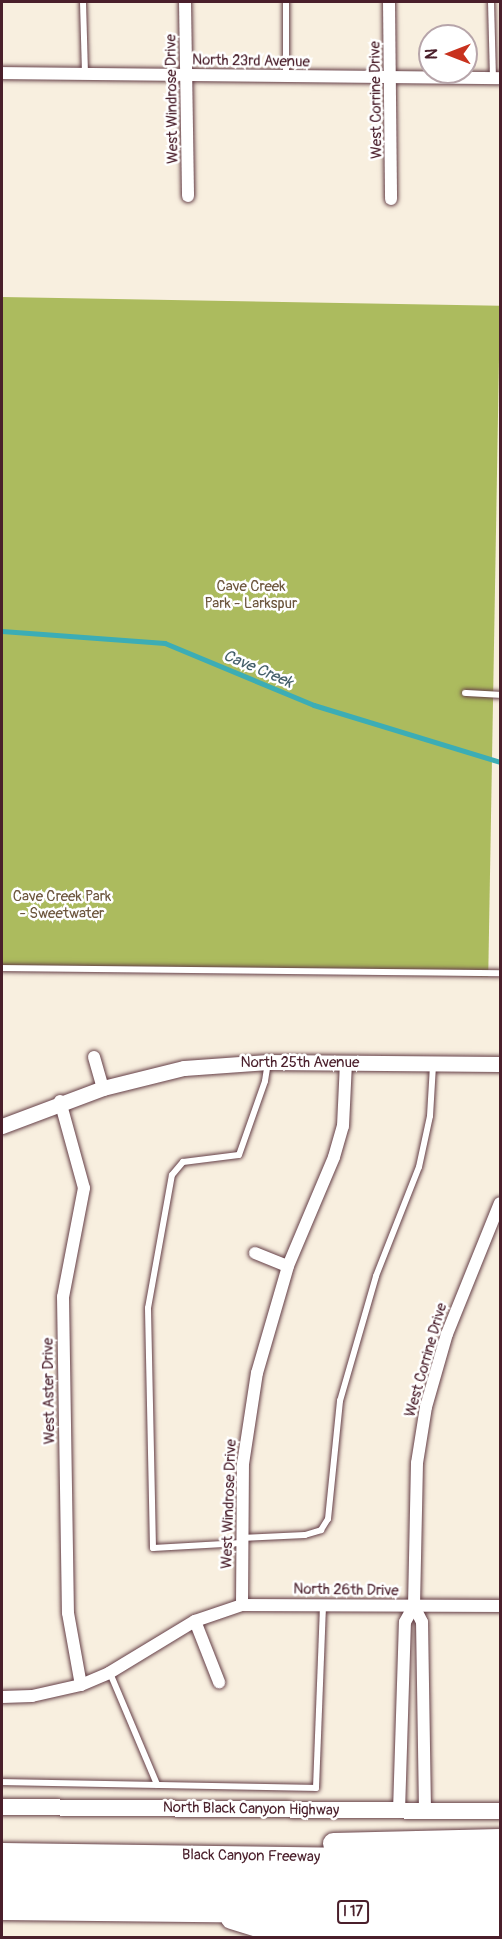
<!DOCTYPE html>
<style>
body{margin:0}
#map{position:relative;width:502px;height:1939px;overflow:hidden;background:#f8efdf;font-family:Pangolin,sans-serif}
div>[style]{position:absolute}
.green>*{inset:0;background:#acbb5e;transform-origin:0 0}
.stream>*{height:4.5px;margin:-2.25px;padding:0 2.25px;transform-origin:2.25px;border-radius:2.25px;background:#3cadb5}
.roads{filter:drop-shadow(0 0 2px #643e46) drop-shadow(0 0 2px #643e46)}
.service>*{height:6px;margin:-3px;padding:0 3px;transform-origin:3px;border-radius:3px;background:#fff}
.minor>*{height:12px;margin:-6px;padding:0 6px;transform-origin:6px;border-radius:6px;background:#fff}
.tertiary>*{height:15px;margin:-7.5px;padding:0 7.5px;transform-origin:7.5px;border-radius:7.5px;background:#fff}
.secondary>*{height:16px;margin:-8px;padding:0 8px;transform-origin:8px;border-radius:8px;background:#fff}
.motorway>*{height:21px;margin:-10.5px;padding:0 10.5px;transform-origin:10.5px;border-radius:10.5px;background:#fff}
span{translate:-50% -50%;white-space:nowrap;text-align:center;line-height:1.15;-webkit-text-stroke:5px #fff;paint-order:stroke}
.shield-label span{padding:2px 4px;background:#fff;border:2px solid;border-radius:4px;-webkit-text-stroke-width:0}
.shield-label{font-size:14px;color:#4a1f2b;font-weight:700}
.street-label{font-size:15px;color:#4a1f2b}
.park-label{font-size:15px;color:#6c563d}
.water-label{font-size:16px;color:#445f69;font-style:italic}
.frame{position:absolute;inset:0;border:3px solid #4a1f2b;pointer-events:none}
.north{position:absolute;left:418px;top:24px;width:60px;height:60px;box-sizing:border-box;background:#fff;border:2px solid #b7a5aa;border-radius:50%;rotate:270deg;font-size:16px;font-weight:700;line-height:24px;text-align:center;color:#4a1f2b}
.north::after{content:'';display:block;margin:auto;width:21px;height:27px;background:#c8321e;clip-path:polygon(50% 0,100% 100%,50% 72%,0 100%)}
</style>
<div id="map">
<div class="green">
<div style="left:2px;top:297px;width:498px;height:671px;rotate:1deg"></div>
</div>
<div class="stream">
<div style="left:2px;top:631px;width:163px;rotate:4.2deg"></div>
<div style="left:165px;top:643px;width:161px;rotate:22.6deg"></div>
<div style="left:314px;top:705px;width:195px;rotate:17deg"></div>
</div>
<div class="roads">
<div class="service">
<div style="left:83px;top:2px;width:72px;rotate:88.4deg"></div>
<div style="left:491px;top:2px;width:76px;rotate:88.5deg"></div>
<div style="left:286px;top:76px;width:74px;rotate:-90deg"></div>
<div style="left:465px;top:693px;width:35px;rotate:3deg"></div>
<div style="left:2px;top:968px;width:498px;rotate:0.6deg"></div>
<div style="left:241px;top:1538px;width:64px;rotate:-2.7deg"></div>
<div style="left:305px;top:1535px;width:17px;rotate:-17deg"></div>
<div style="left:321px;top:1530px;width:13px;rotate:-58deg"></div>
<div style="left:328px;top:1519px;width:119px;rotate:-84.2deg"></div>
<div style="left:340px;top:1401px;width:130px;rotate:-73.9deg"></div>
<div style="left:376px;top:1276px;width:117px;rotate:-68.5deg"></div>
<div style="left:419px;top:1167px;width:52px;rotate:-77.8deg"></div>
<div style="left:430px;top:1116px;width:51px;rotate:-86.6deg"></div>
<div style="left:241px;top:1543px;width:88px;rotate:176.7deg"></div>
<div style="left:153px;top:1548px;width:240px;rotate:-91.2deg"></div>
<div style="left:148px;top:1308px;width:135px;rotate:-79.8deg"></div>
<div style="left:172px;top:1175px;width:17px;rotate:-50deg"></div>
<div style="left:183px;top:1162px;width:56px;rotate:-7.1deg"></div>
<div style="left:239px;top:1155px;width:78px;rotate:-70.6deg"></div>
<div style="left:265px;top:1081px;width:19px;rotate:-81deg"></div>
<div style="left:110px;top:1673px;width:121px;rotate:67.1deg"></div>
<div style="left:2px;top:1782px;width:314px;rotate:1.1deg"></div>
<div style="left:316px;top:1788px;width:183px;rotate:-87.8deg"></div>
</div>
<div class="minor">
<div style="left:185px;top:2px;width:194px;rotate:89.1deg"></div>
<div style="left:389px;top:2px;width:197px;rotate:89.4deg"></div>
<div style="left:2px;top:73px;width:498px;rotate:0.6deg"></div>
<div style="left:94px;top:1057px;width:32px;rotate:74deg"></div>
<div style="left:60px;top:1101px;width:90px;rotate:74.6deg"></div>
<div style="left:84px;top:1188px;width:111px;rotate:100.9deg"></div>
<div style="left:63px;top:1297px;width:316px;rotate:89.1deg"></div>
<div style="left:68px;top:1613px;width:73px;rotate:79.8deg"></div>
<div style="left:255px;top:1253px;width:35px;rotate:22deg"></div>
<div style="left:242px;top:1605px;width:141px;rotate:-89.6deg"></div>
<div style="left:243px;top:1464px;width:92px;rotate:-81.3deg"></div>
<div style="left:257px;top:1373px;width:111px;rotate:-73.8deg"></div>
<div style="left:288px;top:1266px;width:118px;rotate:-67.1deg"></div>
<div style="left:334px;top:1157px;width:32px;rotate:-74deg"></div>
<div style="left:343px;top:1126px;width:63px;rotate:-87.3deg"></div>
<div style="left:195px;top:1621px;width:66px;rotate:68.5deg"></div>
<div style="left:2px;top:1697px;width:30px;rotate:-2deg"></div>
<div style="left:32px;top:1696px;width:50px;rotate:-12.7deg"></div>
<div style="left:81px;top:1685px;width:30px;rotate:-23deg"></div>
<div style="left:109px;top:1673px;width:100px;rotate:-31.2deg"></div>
<div style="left:195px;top:1621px;width:50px;rotate:-18.8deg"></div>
<div style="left:242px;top:1605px;width:258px;rotate:0.2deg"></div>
<div style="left:399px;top:1811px;width:189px;rotate:-88.2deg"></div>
<div style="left:405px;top:1622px;width:18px;rotate:-61deg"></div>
<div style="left:425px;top:1811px;width:189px;rotate:-90.9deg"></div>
<div style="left:422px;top:1622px;width:18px;rotate:-117deg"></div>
<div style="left:414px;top:1606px;width:143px;rotate:-88.8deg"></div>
<div style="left:417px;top:1463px;width:57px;rotate:-80.9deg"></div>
<div style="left:426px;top:1407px;width:76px;rotate:-74deg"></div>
<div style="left:447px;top:1334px;width:141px;rotate:-68deg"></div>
</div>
<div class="tertiary">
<div style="left:2px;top:1126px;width:108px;rotate:-20.6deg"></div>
<div style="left:103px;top:1088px;width:83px;rotate:-13.9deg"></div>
<div style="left:184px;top:1068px;width:84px;rotate:-4.1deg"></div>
<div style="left:268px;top:1062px;width:232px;rotate:0.5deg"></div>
</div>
<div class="secondary">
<div style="left:2px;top:1807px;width:498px;rotate:0.5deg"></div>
</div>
<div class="motorway">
<div style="left:333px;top:1843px;width:167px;rotate:-1.4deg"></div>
<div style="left:2px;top:1853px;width:498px;rotate:0.8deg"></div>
<div style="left:2px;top:1872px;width:498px;rotate:0.7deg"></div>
<div style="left:2px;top:1892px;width:498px;rotate:0.5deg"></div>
<div style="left:2px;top:1909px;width:498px;rotate:0.6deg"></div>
<div style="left:231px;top:1918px;width:39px;rotate:17deg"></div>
<div style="left:268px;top:1929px;width:232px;rotate:1deg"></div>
</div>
</div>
<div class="shield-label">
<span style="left:353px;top:1912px">I 17</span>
</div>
<div class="street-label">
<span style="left:251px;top:61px;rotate:1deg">North 23rd Avenue</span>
<span style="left:172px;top:99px;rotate:-91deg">West Windrose Drive</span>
<span style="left:376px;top:100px;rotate:-91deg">West Corrine Drive</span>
<span style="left:300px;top:1063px">North 25th Avenue</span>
<span style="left:426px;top:1360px;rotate:-74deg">West Corrine Drive</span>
<span style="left:49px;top:1391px;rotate:-91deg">West Aster Drive</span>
<span style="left:229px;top:1504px;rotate:-88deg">West Windrose Drive</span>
<span style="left:346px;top:1590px;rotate:1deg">North 26th Drive</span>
<span style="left:251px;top:1809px;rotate:1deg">North Black Canyon Highway</span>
<span style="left:251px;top:1856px;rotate:1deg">Black Canyon Freeway</span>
</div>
<div class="park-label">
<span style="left:251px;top:595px">Cave Creek<br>Park - Larkspur</span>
<span style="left:62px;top:905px">Cave Creek Park<br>- Sweetwater</span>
</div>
<div class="water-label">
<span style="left:258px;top:669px;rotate:23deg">Cave Creek</span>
</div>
<div class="frame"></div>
<div class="north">N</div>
</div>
